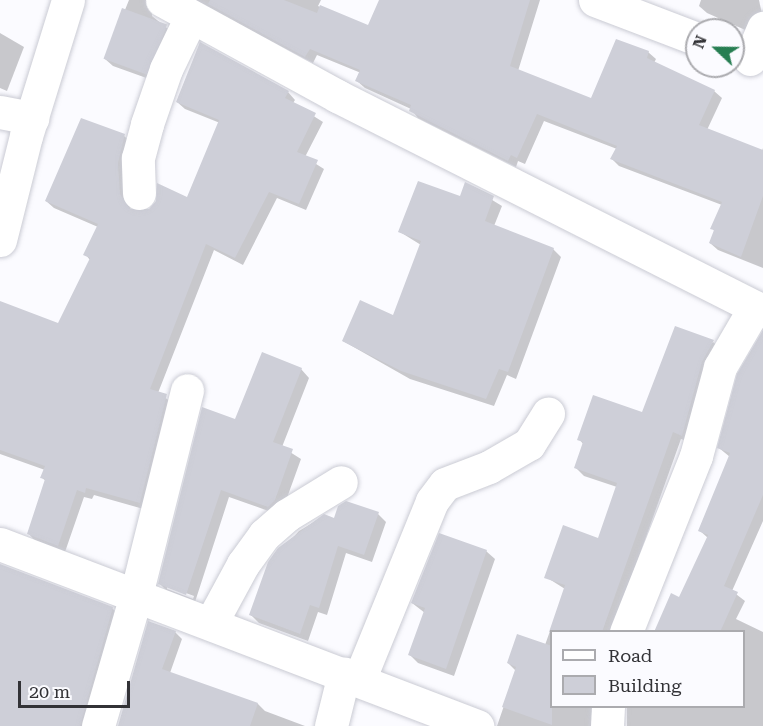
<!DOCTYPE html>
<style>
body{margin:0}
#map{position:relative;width:763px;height:726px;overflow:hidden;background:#fbfbff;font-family:"Roboto Serif",serif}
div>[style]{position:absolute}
.shadow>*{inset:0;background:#0003}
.building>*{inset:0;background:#cecfd8;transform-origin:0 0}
.roads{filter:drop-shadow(0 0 2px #cacbd4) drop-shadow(0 0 2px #cacbd4)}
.minor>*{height:33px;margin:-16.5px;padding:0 16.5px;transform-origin:16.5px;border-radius:16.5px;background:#fff}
span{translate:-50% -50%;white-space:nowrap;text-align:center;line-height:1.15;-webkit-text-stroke:4.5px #fbfbff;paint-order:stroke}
.legend{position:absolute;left:550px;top:630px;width:195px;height:78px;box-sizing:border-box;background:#fbfbff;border:2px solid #ababaf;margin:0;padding:8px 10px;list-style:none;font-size:18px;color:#323236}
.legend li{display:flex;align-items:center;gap:12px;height:30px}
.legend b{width:30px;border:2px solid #ababaf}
.north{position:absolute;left:685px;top:18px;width:60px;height:60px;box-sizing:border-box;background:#fbfbff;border:2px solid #ababaf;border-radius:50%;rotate:292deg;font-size:16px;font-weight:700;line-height:24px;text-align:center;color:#323236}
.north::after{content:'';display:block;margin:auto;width:21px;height:27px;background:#277e52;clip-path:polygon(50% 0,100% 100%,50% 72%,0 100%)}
.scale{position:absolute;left:18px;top:681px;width:112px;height:27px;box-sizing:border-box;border:3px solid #323236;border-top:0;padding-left:8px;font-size:18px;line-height:21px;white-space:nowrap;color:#323236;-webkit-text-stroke:4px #fbfbff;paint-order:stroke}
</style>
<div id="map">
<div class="shadow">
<div style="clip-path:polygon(129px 0,152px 0,152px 16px,173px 33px,152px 80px,113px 66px,105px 59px)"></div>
<div style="clip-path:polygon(192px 0,321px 0,318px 6px,369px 27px,381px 0,540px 0,518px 71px,592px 100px,648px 52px,656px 59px,654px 63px,714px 91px,722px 98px,707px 130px,762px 151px,763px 148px,763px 268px,718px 250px,710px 243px,715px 232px,712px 228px,722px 205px,619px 166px,612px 159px,617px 149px,544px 121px,525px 164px,518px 161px,516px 167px,418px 118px,411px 109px,365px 88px,357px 81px,361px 73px,317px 55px,313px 63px)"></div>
<div style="clip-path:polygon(701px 0,759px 0,763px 19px,752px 33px,707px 13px,699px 6px)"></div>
<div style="clip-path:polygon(0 33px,24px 47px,7px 91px,0 88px)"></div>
<div style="clip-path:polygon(288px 92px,295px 100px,293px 103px,323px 122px,305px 157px,324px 169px,306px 210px,277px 198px,243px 265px,214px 250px,158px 393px,173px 403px,147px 510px,94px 495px,92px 499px,84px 497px,65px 552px,36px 542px,29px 534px,46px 481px,42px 478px,45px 470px,0 454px,0 339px,59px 325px,90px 260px,85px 254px,98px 227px,54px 208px,46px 201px,124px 136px,132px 143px,127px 203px,132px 211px,150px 210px,187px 199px,220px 123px,185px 109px,177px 102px)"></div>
<div style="clip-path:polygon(466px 184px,502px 206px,494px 226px,553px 249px,561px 257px,516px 379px,507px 375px,494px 406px,410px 379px,343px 341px,394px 317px,421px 245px,400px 232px,461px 198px)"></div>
<div style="clip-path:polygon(763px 333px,763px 521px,732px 591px,745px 601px,736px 619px,763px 632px,763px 726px,627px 726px,627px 706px,744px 706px,744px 632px,655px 632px,680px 599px,708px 538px,699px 530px,730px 457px,719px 448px)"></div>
<div style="clip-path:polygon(713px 342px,721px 349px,690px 442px,681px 439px,612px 632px,552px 632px,552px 706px,597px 706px,598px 726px,497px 726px,516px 671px,508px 663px,545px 645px,565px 589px,546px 577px,599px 540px,617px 487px,584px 476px,576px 468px,584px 445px,579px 439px,643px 414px)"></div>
<div style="clip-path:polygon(evenodd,301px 369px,309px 378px,282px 447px,301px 459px,283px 509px,277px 514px,229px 497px,195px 602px,168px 592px,160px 584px,236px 421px,301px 369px,167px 586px,194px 596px,193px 599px,167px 589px,167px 586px)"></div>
<div style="clip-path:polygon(378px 514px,386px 522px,372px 562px,346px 553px,327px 615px,318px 612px,308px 641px,259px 623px,251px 615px,269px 563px,299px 531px,324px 516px,335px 520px)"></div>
<div style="clip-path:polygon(486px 551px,495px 559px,454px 676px,418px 663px,410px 655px,425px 613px,412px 603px)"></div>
<div style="clip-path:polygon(0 566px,112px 608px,119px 615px,87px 726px,0 726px)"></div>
<div style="clip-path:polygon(175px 632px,182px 639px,170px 673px,258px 704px,265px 711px,305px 726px,119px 726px)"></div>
</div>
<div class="building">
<div style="clip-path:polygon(210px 0,284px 0,317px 13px,320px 5px,368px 25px,379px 0,530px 0,510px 66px,591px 98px,616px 39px,649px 51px,647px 58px,715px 90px,699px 125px,763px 150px,763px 196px,741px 257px,709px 243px,714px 230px,710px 229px,722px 202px,610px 159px,617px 146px,537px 114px,517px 158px,511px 155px,508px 161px,409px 111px,411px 105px,355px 81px,360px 70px,310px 49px,305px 57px,208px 4px)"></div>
<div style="left:122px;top:8px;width:48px;height:54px;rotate:20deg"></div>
<div style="clip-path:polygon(200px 42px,289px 91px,285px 98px,316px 113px,297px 152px,318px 160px,299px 204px,269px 192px,235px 258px,206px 244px,150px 389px,167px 394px,140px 503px,86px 488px,85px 493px,77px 490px,58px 546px,27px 534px,45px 479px,40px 478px,45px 466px,0 450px,0 301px,58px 323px,90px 258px,83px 255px,98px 224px,45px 201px,81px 118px,125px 134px,118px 163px,120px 194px,130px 209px,149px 209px,156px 201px,157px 183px,187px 197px,219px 120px,176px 102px)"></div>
<div style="clip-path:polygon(418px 181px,460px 196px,465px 182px,494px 196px,485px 221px,554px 248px,508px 372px,499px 369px,486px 399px,401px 371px,342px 341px,360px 300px,393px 315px,421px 241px,398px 232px)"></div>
<div style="clip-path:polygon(675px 326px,714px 340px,702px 362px,682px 436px,673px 432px,602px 632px,549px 632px,565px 585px,544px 578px,563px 525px,598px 538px,617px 483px,574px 468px,583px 442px,577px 440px,593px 395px,642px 412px)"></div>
<div style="clip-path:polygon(763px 330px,763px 495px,724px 586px,738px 592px,720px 632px,654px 632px,671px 593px,679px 597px,708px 535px,698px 531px,730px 453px,717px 448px,737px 374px)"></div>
<div style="clip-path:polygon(262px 352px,302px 368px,273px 442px,293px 449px,275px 500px,268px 507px,221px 490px,186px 595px,158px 584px,202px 407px,235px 419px)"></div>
<div style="clip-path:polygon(346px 501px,379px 512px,364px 555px,338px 546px,319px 608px,310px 605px,300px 634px,249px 615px,268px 562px,278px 548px,324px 514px,334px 518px,338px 506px)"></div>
<div style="clip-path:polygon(439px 533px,487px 550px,446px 669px,408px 655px,425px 608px,411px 603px)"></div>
<div style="clip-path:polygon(0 564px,113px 607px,80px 726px,0 726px)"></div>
<div style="clip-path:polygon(148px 621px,176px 631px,162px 669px,258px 703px,250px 726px,118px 726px)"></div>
<div style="clip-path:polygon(517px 634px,552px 646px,552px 725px,502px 707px,516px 667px,507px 663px)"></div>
</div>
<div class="roads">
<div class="minor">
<div style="left:162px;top:0;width:200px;rotate:28.7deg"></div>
<div style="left:337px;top:96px;width:477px;rotate:26.8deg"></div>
<div style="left:595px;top:0;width:109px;rotate:20.9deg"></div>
<div style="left:750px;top:59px;width:34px;rotate:-67deg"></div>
<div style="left:0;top:112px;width:33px;rotate:11deg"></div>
<div style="left:139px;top:193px;width:35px;rotate:-92deg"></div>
<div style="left:138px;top:158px;width:35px;rotate:-75deg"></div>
<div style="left:147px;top:124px;width:58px;rotate:-70.9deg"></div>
<div style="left:166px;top:69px;width:58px;rotate:-64.3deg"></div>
<div style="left:0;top:240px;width:107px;rotate:-76deg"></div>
<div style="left:26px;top:136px;width:142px;rotate:-72.8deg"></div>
<div style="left:0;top:544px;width:511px;rotate:20.88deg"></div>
<div style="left:211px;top:623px;width:67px;rotate:-61.5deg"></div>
<div style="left:243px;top:564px;width:36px;rotate:-54deg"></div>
<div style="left:264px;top:535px;width:30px;rotate:-41deg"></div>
<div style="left:287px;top:515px;width:63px;rotate:-31.4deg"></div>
<div style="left:626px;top:632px;width:189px;rotate:-68.3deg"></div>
<div style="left:696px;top:456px;width:92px;rotate:-74.9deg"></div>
<div style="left:720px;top:367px;width:69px;rotate:-59.7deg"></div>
<div style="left:359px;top:680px;width:193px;rotate:-67.8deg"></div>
<div style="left:432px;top:501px;width:21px;rotate:-53deg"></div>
<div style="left:445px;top:484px;width:47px;rotate:-21.1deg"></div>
<div style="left:489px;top:467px;width:46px;rotate:-29.9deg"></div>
<div style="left:529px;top:444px;width:36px;rotate:-58deg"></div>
<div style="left:98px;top:726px;width:136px;rotate:-73.8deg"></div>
<div style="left:136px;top:595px;width:211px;rotate:-76deg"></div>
<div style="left:331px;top:726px;width:54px;rotate:-76deg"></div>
<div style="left:607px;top:726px;width:20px;rotate:-87deg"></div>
</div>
</div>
<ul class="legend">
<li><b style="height:8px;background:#fff"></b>Road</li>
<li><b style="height:16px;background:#cecfd8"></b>Building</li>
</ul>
<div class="north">N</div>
<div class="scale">20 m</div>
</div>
